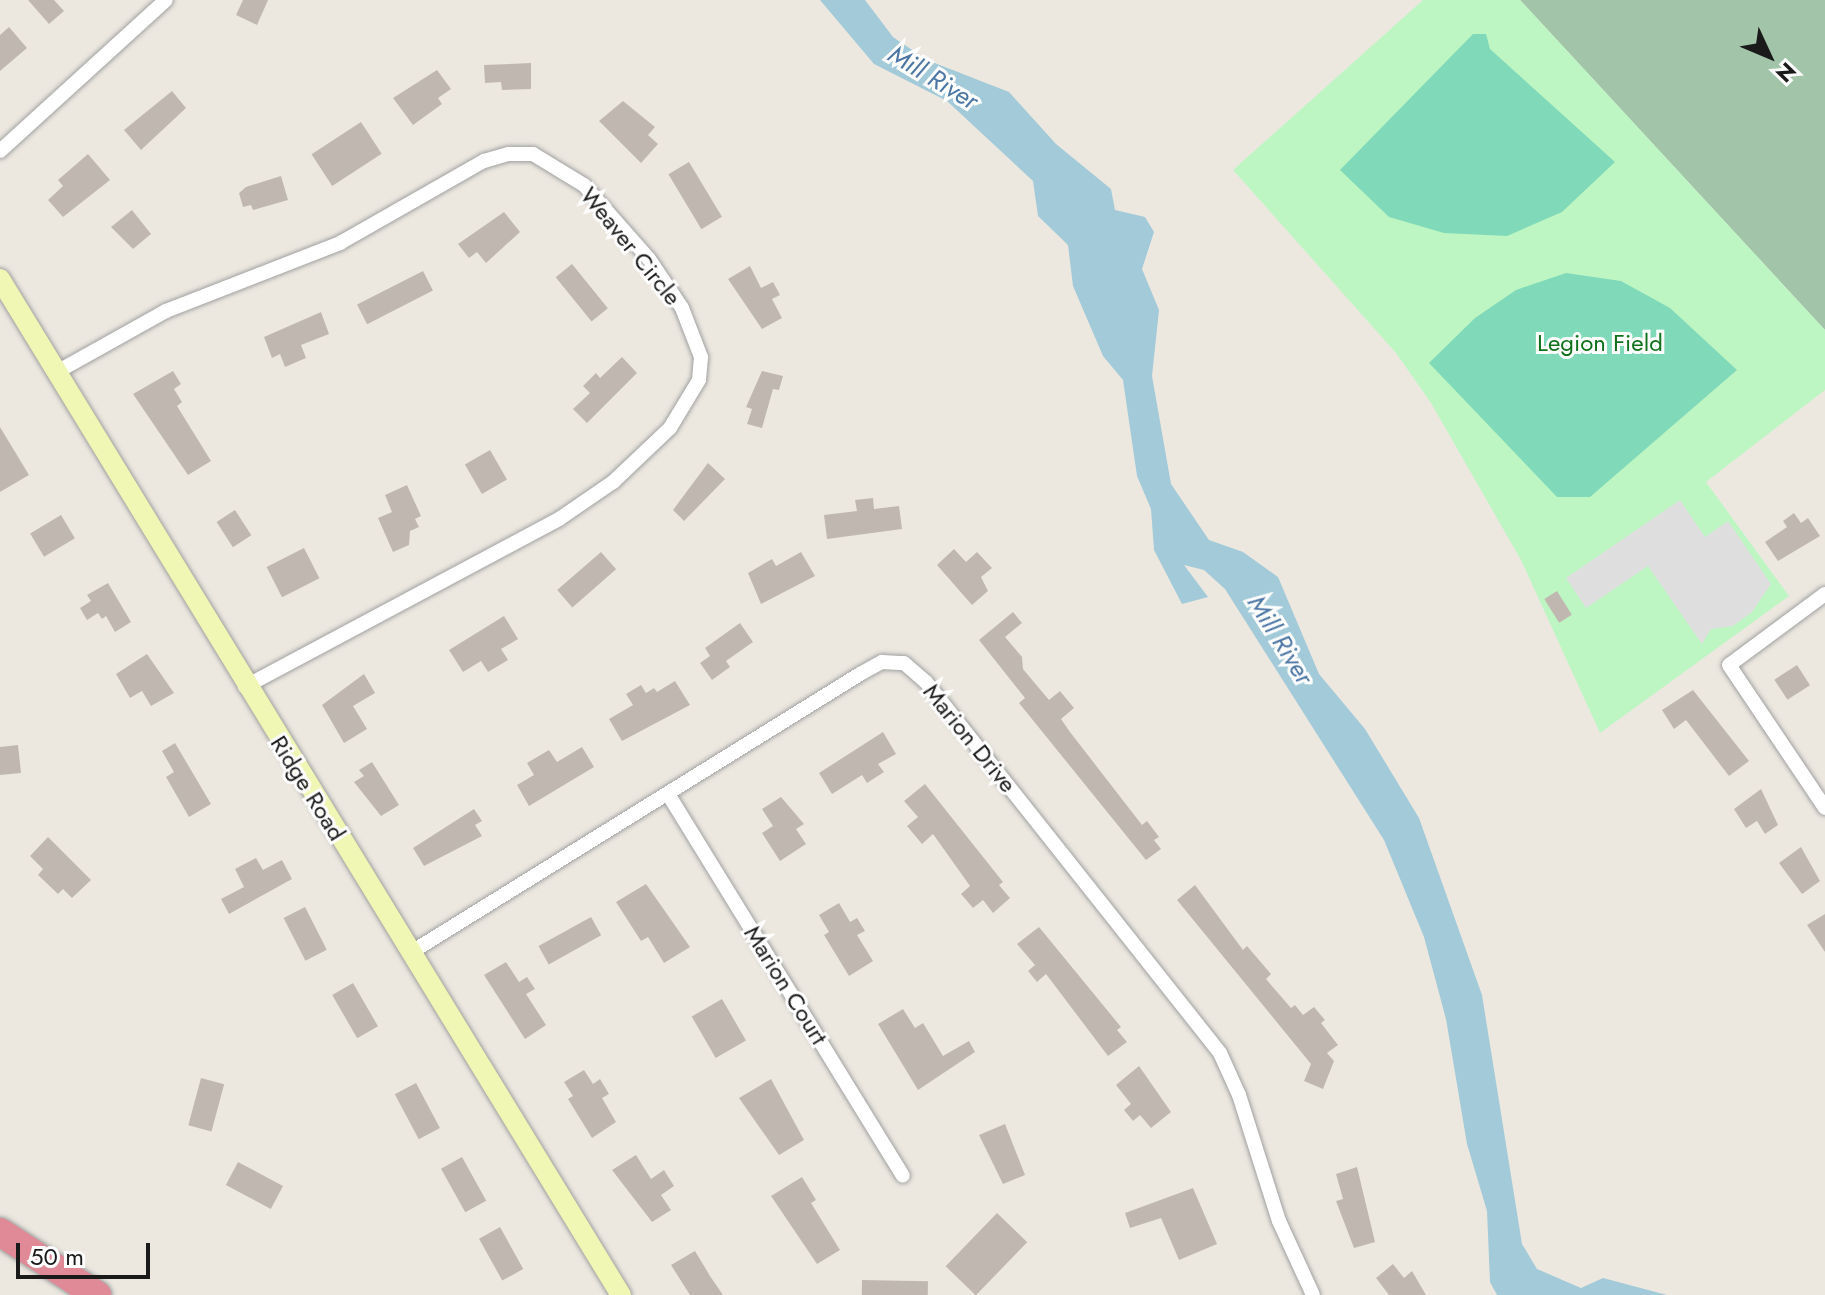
<!DOCTYPE html>
<style>
body{margin:0}
#map{position:relative;width:1825px;height:1295px;overflow:hidden;background:#ece8e0;font-family:Jost,sans-serif}
div>[style]{position:absolute}
.cemetery>*{inset:0;background:#a2c4a8}
.park>*{inset:0;background:#bdf6c3}
.pitch>*{inset:0;background:#80d9b9}
.parking>*{inset:0;background:#dedede}
.water>*{inset:0;background:#a2cad8}
.building>*{inset:0;background:#c0b8b0;transform-origin:0 0}
.roads{filter:drop-shadow(0 0 2px #a1a1a1) drop-shadow(0 0 2px #a1a1a1)}
.minor>*{height:14px;margin:-7px;padding:0 7px;transform-origin:7px;border-radius:7px;background:#fff}
.secondary>*{height:20px;margin:-10px;padding:0 10px;transform-origin:10px;border-radius:10px;background:#f0f6b4}
.motorway>*{height:28px;margin:-14px;padding:0 14px;transform-origin:14px;border-radius:14px;background:#e18a97}
span{translate:-50% -50%;white-space:nowrap;text-align:center;line-height:1.15;-webkit-text-stroke:6px #fff;paint-order:stroke}
.street-label{font-size:24px;color:#1a1a1a}
.park-label{font-size:24px;color:#0f711b}
.water-label{font-size:26px;color:#4c76a4;font-style:italic}
.north{position:absolute;left:1729px;top:16px;width:80px;height:80px;-webkit-text-stroke:6px #fff;paint-order:stroke;rotate:134deg;font-size:22px;font-weight:700;line-height:32px;text-align:center;color:#1a1a1a}
.north::after{content:'';display:block;margin:auto;width:28px;height:36px;background:#1a1a1a;clip-path:polygon(50% 0,100% 100%,50% 72%,0 100%)}
.scale{position:absolute;left:16px;top:1243px;width:134px;height:36px;box-sizing:border-box;border:4px solid #1a1a1a;border-top:0;padding-left:10px;font-size:24px;line-height:28px;white-space:nowrap;color:#1a1a1a;-webkit-text-stroke:6px #fff;paint-order:stroke}
</style>
<div id="map">
<div class="cemetery">
<div style="clip-path:polygon(1520px 0,1825px 0,1825px 330px)"></div>
</div>
<div class="park">
<div style="clip-path:polygon(1423px 0,1520px 0,1825px 330px,1825px 390px,1706px 482px,1789px 596px,1600px 733px,1521px 560px,1431px 403px,1396px 353px,1233px 170px)"></div>
</div>
<div class="pitch">
<div style="clip-path:polygon(1473px 34px,1486px 34px,1490px 49px,1615px 162px,1562px 212px,1507px 236px,1444px 233px,1389px 217px,1340px 170px)"></div>
<div style="clip-path:polygon(1566px 273px,1621px 281px,1670px 308px,1737px 370px,1590px 497px,1557px 497px,1429px 363px,1475px 318px,1516px 290px)"></div>
</div>
<div class="parking">
<div style="clip-path:polygon(1680px 500px,1705px 537px,1728px 521px,1771px 584px,1752px 612px,1733px 626px,1711px 629px,1702px 644px,1648px 566px,1586px 608px,1566px 578px)"></div>
</div>
<div class="water">
<div style="clip-path:polygon(820px 0,865px 0,893px 37px,927px 60px,1009px 92px,1056px 144px,1111px 189px,1115px 210px,1145px 217px,1154px 232px,1142px 269px,1159px 310px,1152px 376px,1171px 484px,1209px 540px,1243px 552px,1278px 577px,1319px 674px,1365px 729px,1419px 818px,1482px 995px,1522px 1244px,1537px 1269px,1581px 1288px,1603px 1278px,1667px 1295px,1497px 1295px,1490px 1282px,1487px 1211px,1467px 1144px,1446px 1019px,1424px 937px,1384px 840px,1225px 589px,1204px 570px,1184px 565px,1208px 597px,1182px 604px,1154px 550px,1151px 509px,1137px 476px,1123px 380px,1103px 356px,1073px 286px,1068px 245px,1038px 216px,1033px 181px,947px 101px,874px 64px)"></div>
</div>
<div class="building">
<div style="clip-path:polygon(28px 0,54px 0,64px 11px,49px 24px)"></div>
<div style="clip-path:polygon(243px 0,268px 0,257px 25px,236px 15px)"></div>
<div style="clip-path:polygon(9px 27px,27px 48px,0 71px,0 35px)"></div>
<div style="clip-path:polygon(531px 63px,531px 89px,502px 90px,501px 82px,485px 83px,484px 65px)"></div>
<div style="clip-path:polygon(437px 70px,451px 89px,438px 98px,442px 104px,413px 125px,393px 98px)"></div>
<div style="clip-path:polygon(172px 91px,186px 108px,141px 150px,124px 130px)"></div>
<div style="clip-path:polygon(623px 101px,655px 127px,648px 135px,658px 144px,641px 163px,599px 121px)"></div>
<div style="left:361px;top:122px;width:38px;height:59px;rotate:57deg"></div>
<div style="clip-path:polygon(88px 154px,110px 180px,63px 217px,48px 200px,63px 186px,58px 180px)"></div>
<div style="left:689px;top:162px;width:64px;height:24px;rotate:59deg"></div>
<div style="clip-path:polygon(281px 176px,288px 200px,253px 210px,251px 205px,243px 207px,239px 193px,246px 187px)"></div>
<div style="clip-path:polygon(132px 210px,151px 234px,133px 249px,111px 227px)"></div>
<div style="clip-path:polygon(504px 212px,520px 232px,486px 263px,477px 252px,469px 258px,458px 244px)"></div>
<div style="left:572px;top:264px;width:57px;height:21px;rotate:51deg"></div>
<div style="clip-path:polygon(750px 266px,761px 288px,773px 282px,780px 295px,772px 299px,782px 318px,762px 329px,728px 279px)"></div>
<div style="left:423px;top:271px;width:22px;height:74px;rotate:63deg"></div>
<div style="clip-path:polygon(321px 312px,329px 334px,301px 345px,306px 358px,285px 367px,280px 354px,272px 358px,264px 337px)"></div>
<div style="clip-path:polygon(622px 357px,637px 373px,587px 423px,573px 409px,590px 393px,583px 386px,596px 373px,600px 378px)"></div>
<div style="clip-path:polygon(173px 371px,181px 384px,174px 389px,182px 402px,177px 406px,211px 461px,188px 475px,133px 394px)"></div>
<div style="clip-path:polygon(762px 371px,783px 376px,779px 390px,773px 389px,762px 428px,747px 424px,752px 409px,746px 407px)"></div>
<div style="clip-path:polygon(0 427px,29px 475px,0 492px)"></div>
<div style="left:490px;top:450px;width:34px;height:29px;rotate:60deg"></div>
<div style="clip-path:polygon(708px 463px,725px 479px,684px 521px,673px 510px)"></div>
<div style="clip-path:polygon(407px 485px,421px 516px,415px 519px,419px 527px,410px 531px,409px 545px,393px 552px,378px 518px,392px 512px,385px 495px)"></div>
<div style="clip-path:polygon(873px 498px,874px 509px,899px 506px,902px 529px,827px 539px,824px 515px,857px 511px,855px 500px)"></div>
<div style="left:235px;top:510px;width:30px;height:22px;rotate:57deg"></div>
<div style="clip-path:polygon(1794px 513px,1801px 523px,1808px 518px,1820px 536px,1778px 561px,1765px 542px,1787px 527px,1783px 521px)"></div>
<div style="left:61px;top:515px;width:27px;height:36px;rotate:59deg"></div>
<div style="left:304px;top:548px;width:34px;height:42px;rotate:63deg"></div>
<div style="clip-path:polygon(954px 549px,966px 562px,977px 552px,992px 568px,981px 577px,988px 591px,972px 605px,937px 565px)"></div>
<div style="left:601px;top:552px;width:23px;height:58px;rotate:49deg"></div>
<div style="clip-path:polygon(801px 552px,815px 576px,761px 604px,748px 573px,772px 559px,776px 566px)"></div>
<div style="clip-path:polygon(108px 583px,131px 622px,115px 632px,106px 616px,102px 619px,98px 613px,87px 620px,80px 608px,91px 601px,87px 595px)"></div>
<div style="left:1557px;top:591px;width:28px;height:15px;rotate:58deg"></div>
<div style="clip-path:polygon(1013px 612px,1022px 623px,1005px 637px,1022px 657px,1023px 669px,1049px 700px,1060px 691px,1074px 708px,1061px 719px,1070px 732px,1142px 825px,1147px 821px,1159px 837px,1154px 840px,1161px 849px,1146px 860px,1019px 703px,1025px 698px,979px 640px)"></div>
<div style="clip-path:polygon(504px 616px,518px 639px,501px 649px,508px 660px,488px 672px,481px 661px,463px 672px,449px 650px)"></div>
<div style="clip-path:polygon(740px 623px,753px 642px,726px 661px,730px 667px,712px 680px,700px 663px,710px 656px,705px 648px)"></div>
<div style="clip-path:polygon(147px 654px,174px 693px,151px 706px,142px 691px,130px 698px,116px 674px)"></div>
<div style="left:1797px;top:665px;width:24px;height:27px;rotate:57deg"></div>
<div style="clip-path:polygon(364px 674px,375px 693px,353px 706px,367px 729px,344px 743px,322px 705px)"></div>
<div style="clip-path:polygon(675px 681px,690px 705px,622px 741px,609px 719px,633px 705px,626px 694px,641px 685px,646px 693px,654px 688px,657px 692px)"></div>
<div style="clip-path:polygon(1693px 690px,1749px 761px,1729px 776px,1686px 720px,1674px 729px,1662px 710px)"></div>
<div style="clip-path:polygon(883px 732px,896px 754px,878px 764px,884px 772px,867px 783px,862px 775px,832px 794px,819px 773px)"></div>
<div style="clip-path:polygon(175px 743px,211px 804px,189px 817px,166px 777px,174px 772px,162px 751px)"></div>
<div style="clip-path:polygon(18px 745px,21px 773px,0 775px,0 747px)"></div>
<div style="clip-path:polygon(582px 747px,594px 767px,529px 806px,517px 785px,534px 775px,527px 763px,549px 750px,557px 762px)"></div>
<div style="clip-path:polygon(372px 762px,399px 805px,381px 816px,354px 782px,364px 776px,359px 770px)"></div>
<div style="clip-path:polygon(925px 784px,1003px 882px,999px 885px,1010px 898px,993px 913px,983px 900px,973px 908px,961px 894px,970px 886px,933px 834px,922px 844px,907px 826px,918px 817px,904px 801px)"></div>
<div style="clip-path:polygon(1761px 789px,1778px 825px,1765px 834px,1757px 821px,1746px 828px,1734px 809px)"></div>
<div style="clip-path:polygon(781px 797px,804px 824px,796px 829px,806px 844px,780px 861px,762px 833px,773px 826px,762px 809px)"></div>
<div style="clip-path:polygon(474px 809px,482px 821px,475px 825px,482px 836px,424px 866px,413px 848px)"></div>
<div style="clip-path:polygon(48px 837px,91px 880px,72px 898px,63px 889px,58px 894px,38px 875px,43px 869px,30px 856px)"></div>
<div style="clip-path:polygon(1801px 847px,1820px 881px,1802px 894px,1779px 863px)"></div>
<div style="clip-path:polygon(256px 858px,263px 870px,282px 860px,292px 879px,229px 914px,221px 899px,244px 887px,235px 869px)"></div>
<div style="clip-path:polygon(646px 884px,690px 947px,664px 963px,648px 937px,641px 941px,616px 902px)"></div>
<div style="clip-path:polygon(1195px 885px,1243px 950px,1247px 946px,1271px 974px,1266px 979px,1291px 1008px,1295px 1005px,1303px 1015px,1314px 1007px,1325px 1020px,1321px 1023px,1338px 1045px,1327px 1053px,1334px 1061px,1323px 1089px,1304px 1081px,1311px 1064px,1177px 900px)"></div>
<div style="clip-path:polygon(839px 903px,850px 922px,857px 918px,865px 931px,857px 935px,873px 961px,849px 976px,824px 935px,829px 932px,819px 915px)"></div>
<div style="left:305px;top:907px;width:48px;height:24px;rotate:63deg"></div>
<div style="clip-path:polygon(1825px 914px,1825px 952px,1807px 925px)"></div>
<div style="left:591px;top:917px;width:21px;height:60px;rotate:61deg"></div>
<div style="clip-path:polygon(1039px 927px,1121px 1027px,1117px 1030px,1127px 1042px,1108px 1056px,1046px 974px,1037px 982px,1028px 971px,1035px 965px,1017px 944px)"></div>
<div style="clip-path:polygon(506px 962px,519px 982px,527px 977px,535px 989px,526px 994px,546px 1025px,525px 1039px,484px 975px)"></div>
<div style="left:353px;top:983px;width:50px;height:24px;rotate:60deg"></div>
<div style="left:722px;top:999px;width:48px;height:35px;rotate:60deg"></div>
<div style="clip-path:polygon(903px 1009px,915px 1028px,923px 1023px,943px 1056px,969px 1041px,975px 1052px,918px 1090px,878px 1024px)"></div>
<div style="clip-path:polygon(1139px 1066px,1171px 1112px,1151px 1128px,1140px 1115px,1133px 1121px,1124px 1110px,1131px 1104px,1116px 1085px)"></div>
<div style="clip-path:polygon(584px 1070px,593px 1084px,600px 1079px,609px 1094px,602px 1098px,616px 1122px,592px 1138px,568px 1099px,573px 1096px,564px 1082px)"></div>
<div style="left:201px;top:1078px;width:24px;height:49px;rotate:15deg"></div>
<div style="clip-path:polygon(771px 1079px,804px 1140px,779px 1155px,739px 1098px)"></div>
<div style="left:416px;top:1083px;width:51px;height:24px;rotate:62deg"></div>
<div style="clip-path:polygon(1005px 1124px,1025px 1175px,1003px 1184px,979px 1135px)"></div>
<div style="clip-path:polygon(636px 1155px,651px 1179px,664px 1170px,674px 1186px,661px 1195px,671px 1210px,652px 1222px,612px 1170px)"></div>
<div style="left:462px;top:1157px;width:50px;height:24px;rotate:61deg"></div>
<div style="left:238px;top:1162px;width:51px;height:26px;rotate:28deg"></div>
<div style="clip-path:polygon(1357px 1167px,1375px 1242px,1354px 1248px,1336px 1201px,1343px 1199px,1336px 1174px)"></div>
<div style="clip-path:polygon(802px 1177px,816px 1200px,811px 1203px,840px 1250px,817px 1264px,771px 1196px)"></div>
<div style="clip-path:polygon(1193px 1188px,1217px 1244px,1179px 1260px,1161px 1218px,1130px 1228px,1125px 1213px)"></div>
<div style="left:997px;top:1213px;width:42px;height:74px;rotate:44deg"></div>
<div style="left:500px;top:1227px;width:48px;height:24px;rotate:61deg"></div>
<div style="clip-path:polygon(695px 1251px,710px 1276px,723px 1295px,690px 1295px,671px 1265px)"></div>
<div style="clip-path:polygon(1393px 1264px,1404px 1278px,1412px 1271px,1426px 1295px,1389px 1295px,1376px 1278px)"></div>
<div style="left:862px;top:1280px;width:66px;height:15px;rotate:1deg"></div>
</div>
<div class="roads">
<div class="minor">
<div style="left:0;top:151px;width:224px;rotate:-42.3deg"></div>
<div style="left:55px;top:373px;width:127px;rotate:-29.2deg"></div>
<div style="left:166px;top:311px;width:187px;rotate:-21.3deg"></div>
<div style="left:340px;top:243px;width:166px;rotate:-29.7deg"></div>
<div style="left:484px;top:161px;width:26px;rotate:-16deg"></div>
<div style="left:509px;top:154px;width:24px"></div>
<div style="left:533px;top:154px;width:60px;rotate:31.3deg"></div>
<div style="left:584px;top:185px;width:98px;rotate:48.7deg"></div>
<div style="left:649px;top:259px;width:59px;rotate:56deg"></div>
<div style="left:682px;top:308px;width:53px;rotate:68.8deg"></div>
<div style="left:701px;top:357px;width:23px;rotate:95deg"></div>
<div style="left:699px;top:380px;width:56px;rotate:121.1deg"></div>
<div style="left:670px;top:428px;width:79px;rotate:136.5deg"></div>
<div style="left:613px;top:482px;width:65px;rotate:145.6deg"></div>
<div style="left:559px;top:519px;width:356px;rotate:151.9deg"></div>
<div style="left:1825px;top:594px;width:119px;rotate:143.5deg"></div>
<div style="left:1729px;top:665px;width:172px;rotate:56.1deg"></div>
<div style="left:668px;top:794px;width:448px;rotate:58.4deg"></div>
<div style="left:410px;top:953px;width:529px;rotate:-31.8deg"></div>
<div style="left:860px;top:674px;width:25px;rotate:-29deg"></div>
<div style="left:882px;top:662px;width:22px;rotate:3deg"></div>
<div style="left:904px;top:663px;width:29px;rotate:41deg"></div>
<div style="left:926px;top:682px;width:473px;rotate:51.6deg"></div>
<div style="left:1220px;top:1053px;width:46px;rotate:65.7deg"></div>
<div style="left:1239px;top:1095px;width:132px;rotate:72.4deg"></div>
<div style="left:1279px;top:1221px;width:81px;rotate:65.3deg"></div>
</div>
<div class="secondary">
<div style="left:0;top:279px;width:1191px;rotate:58.57deg"></div>
</div>
<div class="motorway">
<div style="left:0;top:1232px;width:116px;rotate:33deg"></div>
</div>
</div>
<div class="street-label">
<span style="left:631px;top:246px;rotate:51deg">Weaver Circle</span>
<span style="left:970px;top:738px;rotate:51deg">Marion Drive</span>
<span style="left:308px;top:788px;rotate:58deg">Ridge Road</span>
<span style="left:786px;top:985px;rotate:58deg">Marion Court</span>
</div>
<div class="park-label">
<span style="left:1600px;top:343px">Legion Field</span>
</div>
<div class="water-label">
<span style="left:933px;top:78px;rotate:31deg">Mill River</span>
<span style="left:1280px;top:640px;rotate:58deg">Mill River</span>
</div>
<div class="north">N</div>
<div class="scale">50 m</div>
</div>
